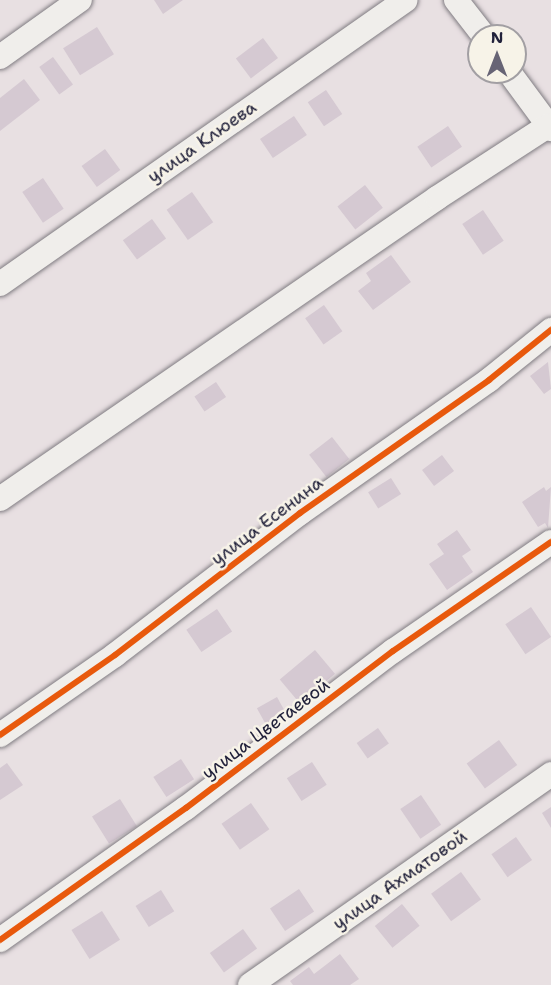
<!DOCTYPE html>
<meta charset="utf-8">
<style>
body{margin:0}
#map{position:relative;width:551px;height:985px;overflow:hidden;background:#e8e0e2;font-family:"Shantell Sans",sans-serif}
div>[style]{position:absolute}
.building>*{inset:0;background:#d5c9d2;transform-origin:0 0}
.roads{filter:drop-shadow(0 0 2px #807c82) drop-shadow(0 0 2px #807c82)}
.minor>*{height:24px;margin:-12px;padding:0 12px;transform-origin:12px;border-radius:12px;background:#f0eeeb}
.cycleway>*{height:6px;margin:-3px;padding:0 3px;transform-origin:3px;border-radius:3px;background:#e8590c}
span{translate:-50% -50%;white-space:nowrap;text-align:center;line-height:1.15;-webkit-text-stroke:5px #f7f3e8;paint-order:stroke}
.street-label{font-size:18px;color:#22223b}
.north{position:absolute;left:467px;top:24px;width:60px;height:60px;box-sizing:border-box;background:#f7f3e8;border:2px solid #a29fa3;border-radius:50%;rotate:0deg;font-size:16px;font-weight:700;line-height:24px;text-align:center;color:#22223b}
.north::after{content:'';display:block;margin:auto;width:21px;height:27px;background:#676475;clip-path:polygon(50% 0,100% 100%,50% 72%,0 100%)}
</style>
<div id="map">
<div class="building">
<div style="clip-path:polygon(154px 0,183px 0,163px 14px)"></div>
<div style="left:97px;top:27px;width:32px;height:40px;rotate:58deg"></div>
<div style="left:263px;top:38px;width:25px;height:34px;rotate:53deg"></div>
<div style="left:53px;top:57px;width:34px;height:17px;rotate:54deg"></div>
<div style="clip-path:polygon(24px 79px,40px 100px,0 131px,0 98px)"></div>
<div style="left:326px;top:90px;width:29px;height:22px;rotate:56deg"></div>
<div style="left:294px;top:116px;width:23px;height:41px;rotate:56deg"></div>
<div style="left:448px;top:126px;width:25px;height:37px;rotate:56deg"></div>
<div style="left:105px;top:149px;width:26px;height:29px;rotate:54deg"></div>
<div style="left:43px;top:178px;width:37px;height:25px;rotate:56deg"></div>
<div style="left:365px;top:185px;width:29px;height:35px;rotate:52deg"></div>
<div style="left:192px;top:192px;width:37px;height:31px;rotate:55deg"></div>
<div style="left:483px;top:210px;width:37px;height:25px;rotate:56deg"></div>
<div style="left:152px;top:219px;width:24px;height:36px;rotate:54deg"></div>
<div style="clip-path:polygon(391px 255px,411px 282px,373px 310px,358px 291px,371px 281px,366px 273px)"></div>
<div style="left:324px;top:305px;width:32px;height:23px;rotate:55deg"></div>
<div style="clip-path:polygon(548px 362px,551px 389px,544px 394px,530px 376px)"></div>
<div style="left:216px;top:382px;width:18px;height:26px;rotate:56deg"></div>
<div style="left:332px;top:437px;width:28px;height:29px;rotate:52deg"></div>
<div style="left:442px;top:455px;width:20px;height:25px;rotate:53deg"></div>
<div style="left:391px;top:478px;width:19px;height:27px;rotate:58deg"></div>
<div style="clip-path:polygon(544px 487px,546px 491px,551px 487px,548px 528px,545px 523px,538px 527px,522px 502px)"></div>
<div style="clip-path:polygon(457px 530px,471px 550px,462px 556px,473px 572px,447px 590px,429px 564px,444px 554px,437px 544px)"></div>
<div style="left:531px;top:607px;width:36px;height:31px;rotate:56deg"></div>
<div style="left:217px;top:609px;width:27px;height:37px;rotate:56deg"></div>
<div style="left:315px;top:650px;width:31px;height:46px;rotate:50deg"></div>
<div style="left:277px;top:697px;width:18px;height:23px;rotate:61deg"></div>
<div style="left:378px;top:728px;width:19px;height:26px;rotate:55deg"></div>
<div style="left:499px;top:740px;width:31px;height:40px;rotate:54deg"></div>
<div style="left:181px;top:759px;width:24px;height:33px;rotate:57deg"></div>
<div style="left:312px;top:762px;width:27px;height:30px;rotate:57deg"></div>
<div style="clip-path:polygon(7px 763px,23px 785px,0 800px,0 768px)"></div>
<div style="left:421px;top:795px;width:36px;height:25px;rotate:56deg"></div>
<div style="left:120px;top:799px;width:32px;height:33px;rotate:58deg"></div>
<div style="left:251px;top:803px;width:32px;height:36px;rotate:55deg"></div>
<div style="clip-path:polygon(551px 807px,551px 828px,542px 813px)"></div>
<div style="left:516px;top:837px;width:28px;height:30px;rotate:55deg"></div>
<div style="left:461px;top:872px;width:34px;height:37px;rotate:54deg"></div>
<div style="left:299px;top:889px;width:27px;height:35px;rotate:56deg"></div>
<div style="left:161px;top:890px;width:25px;height:30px;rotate:58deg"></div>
<div style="left:402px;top:904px;width:28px;height:35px;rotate:51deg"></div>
<div style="left:102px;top:911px;width:34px;height:36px;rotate:58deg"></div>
<div style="left:243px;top:929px;width:24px;height:41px;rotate:54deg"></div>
<div style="clip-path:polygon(340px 954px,359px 979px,350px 985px,293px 985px,290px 981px,309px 967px,314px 974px)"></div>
</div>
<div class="roads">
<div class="minor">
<div style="left:456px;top:0;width:46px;rotate:52.1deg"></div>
<div style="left:0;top:57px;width:98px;rotate:-35.5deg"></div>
<div style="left:509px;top:72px;width:71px;rotate:53.6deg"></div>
<div style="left:0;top:284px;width:495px;rotate:-35deg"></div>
<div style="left:0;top:499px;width:531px;rotate:-34.56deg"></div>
<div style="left:437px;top:198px;width:132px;rotate:-33deg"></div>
<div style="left:0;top:735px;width:140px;rotate:-34.8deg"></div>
<div style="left:115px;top:655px;width:233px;rotate:-37.5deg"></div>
<div style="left:300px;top:513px;width:231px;rotate:-35.1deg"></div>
<div style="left:489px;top:380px;width:80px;rotate:-38.9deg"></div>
<div style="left:0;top:940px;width:228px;rotate:-35.4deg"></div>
<div style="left:186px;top:808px;width:260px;rotate:-37.2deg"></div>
<div style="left:393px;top:651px;width:192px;rotate:-34.6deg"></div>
<div style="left:250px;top:985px;width:368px;rotate:-35deg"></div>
</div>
</div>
<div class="cycleway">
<div style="left:0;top:735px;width:140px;rotate:-34.8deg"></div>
<div style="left:115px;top:655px;width:233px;rotate:-37.5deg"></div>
<div style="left:300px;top:513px;width:231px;rotate:-35.1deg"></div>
<div style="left:489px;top:380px;width:80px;rotate:-38.9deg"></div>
<div style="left:0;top:940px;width:228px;rotate:-35.4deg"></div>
<div style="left:186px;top:808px;width:260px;rotate:-37.2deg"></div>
<div style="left:393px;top:651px;width:192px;rotate:-34.6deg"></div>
</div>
<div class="street-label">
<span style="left:202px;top:142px;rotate:-35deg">улица Клюева</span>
<span style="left:267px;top:521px;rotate:-37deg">улица Есенина</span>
<span style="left:266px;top:729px;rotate:-37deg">улица Цветаевой</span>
<span style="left:400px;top:880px;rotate:-35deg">улица Ахматовой</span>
</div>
<div class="north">N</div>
</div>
